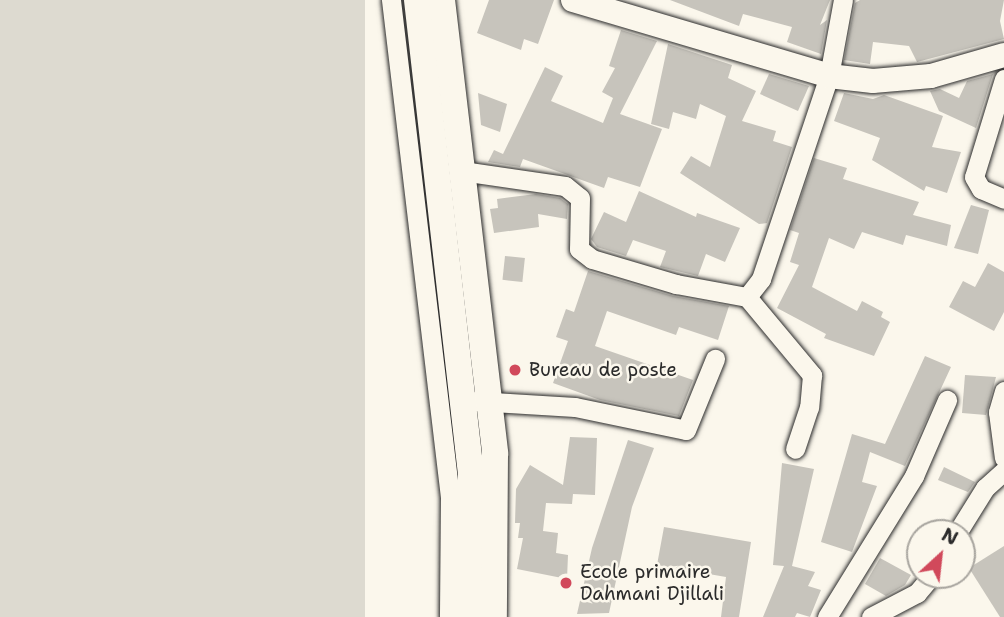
<!DOCTYPE html>
<style>
body{margin:0}
#map{position:relative;width:1004px;height:617px;overflow:hidden;background:#fbf7ec;font-family:"Shantell Sans",sans-serif}
div>[style]{position:absolute}
.green>*{inset:0;background:#dddad0;transform-origin:0 0}
.building>*{inset:0;background:#c7c4bc;transform-origin:0 0}
.roads{filter:drop-shadow(0 0 2px #2b2b2b) drop-shadow(0 0 2px #2b2b2b)}
.minor>*{height:19px;margin:-9.5px;padding:0 9.5px;transform-origin:9.5px;border-radius:9.5px;background:#fbf7ec}
.tertiary>*{height:24px;margin:-12px;padding:0 12px;transform-origin:12px;border-radius:12px;background:#fbf7ec}
.secondary>*{height:26px;margin:-13px;padding:0 13px;transform-origin:13px;border-radius:13px;background:#fbf7ec}
.dots>*{width:19px;height:19px;translate:-50% -50%;box-sizing:border-box;border:4px solid #fbf7ec;border-radius:50%}
span{translate:-50% -50%;white-space:nowrap;text-align:center;line-height:1.15;-webkit-text-stroke:5px #fbf7ec;paint-order:stroke}
.poi-label{font-size:19px;color:#2b2b2b}
.left{translate:0 -50%;text-align:left}
.north{position:absolute;left:906px;top:519px;width:70px;height:70px;box-sizing:border-box;background:#fbf7ec;border:2px solid #a8a59f;border-radius:50%;rotate:27deg;font-size:19px;font-weight:700;line-height:28px;text-align:center;color:#2b2b2b}
.north::after{content:'';display:block;margin:auto;width:24px;height:32px;background:#d1495b;clip-path:polygon(50% 0,100% 100%,50% 72%,0 100%)}
</style>
<div id="map">
<div class="green">
<div style="left:0;top:0;width:365px;height:617px"></div>
</div>
<div class="building">
<div style="clip-path:polygon(489px 0,554px 0,538px 44px,524px 39px,521px 50px,477px 33px)"></div>
<div style="clip-path:polygon(670px 0,830px 0,820px 25px,827px 20px,821px 54px,787px 42px,792px 27px,743px 14px,739px 26px)"></div>
<div style="clip-path:polygon(860px 0,1004px 0,1000px 21px,1004px 39px,917px 62px,909px 46px,873px 42px,870px 64px,844px 60px,855px 3px)"></div>
<div style="clip-path:polygon(621px 30px,657px 41px,620px 114px,662px 129px,640px 187px,608px 177px,604px 188px,523px 159px,520px 167px,488px 162px,494px 150px,503px 154px,545px 67px,563px 76px,551px 101px,603px 123px,613px 98px,602px 92px,615px 68px,609px 66px)"></div>
<div style="clip-path:polygon(668px 44px,732px 65px,728px 78px,756px 91px,742px 121px,776px 131px,773px 141px,792px 147px,767px 223px,759px 224px,680px 173px,691px 156px,710px 167px,726px 116px,700px 104px,696px 119px,673px 112px,669px 129px,651px 124px)"></div>
<div style="clip-path:polygon(769px 74px,809px 86px,798px 111px,760px 94px)"></div>
<div style="clip-path:polygon(993px 74px,976px 128px,939px 111px,930px 91px,940px 89px,959px 98px,967px 81px)"></div>
<div style="clip-path:polygon(478px 93px,507px 104px,500px 132px,481px 125px)"></div>
<div style="clip-path:polygon(844px 93px,873px 99px,884px 95px,943px 116px,932px 147px,961px 152px,947px 193px,926px 186px,924px 191px,872px 160px,880px 138px,834px 121px)"></div>
<div style="clip-path:polygon(814px 158px,847px 168px,843px 179px,919px 202px,913px 215px,951px 225px,947px 246px,906px 235px,903px 245px,862px 232px,854px 249px,829px 238px,812px 287px,857px 311px,862px 301px,883px 312px,881px 317px,890px 322px,874px 356px,824px 338px,826px 334px,777px 308px,799px 265px,790px 262px,799px 233px,790px 230px)"></div>
<div style="clip-path:polygon(639px 191px,696px 217px,697px 213px,740px 228px,725px 262px,706px 254px,698px 276px,660px 267px,666px 251px,633px 240px,626px 256px,597px 247px,591px 239px,604px 212px,626px 222px)"></div>
<div style="clip-path:polygon(536px 194px,560px 198px,568px 204px,567px 219px,538px 214px,539px 227px,494px 233px,490px 209px,498px 208px,497px 199px)"></div>
<div style="clip-path:polygon(971px 205px,989px 210px,978px 254px,954px 248px)"></div>
<div style="left:505px;top:256px;width:20px;height:24px;rotate:6deg"></div>
<div style="clip-path:polygon(988px 263px,1004px 272px,1004px 312px,994px 331px,949px 307px,963px 281px,975px 287px)"></div>
<div style="clip-path:polygon(588px 271px,673px 296px,729px 306px,718px 340px,679px 327px,676px 335px,607px 311px,595px 346px,693px 380px,679px 416px,600px 400px,553px 383px,568px 341px,556px 337px,566px 309px,574px 312px)"></div>
<div style="clip-path:polygon(925px 356px,951px 367px,905px 466px,870px 452px,862px 482px,877px 486px,852px 552px,821px 542px,852px 434px,885px 444px)"></div>
<div style="clip-path:polygon(965px 375px,996px 377px,986px 415px,962px 413px)"></div>
<div style="clip-path:polygon(570px 437px,597px 438px,595px 495px,573px 494px,572px 504px,546px 503px,543px 531px,558px 533px,556px 553px,568px 555px,567px 579px,517px 569px,523px 538px,518px 538px,520px 523px,515px 523px,516px 489px,530px 465px,563px 485px)"></div>
<div style="clip-path:polygon(628px 440px,654px 448px,632px 507px,609px 613px,577px 614px,592px 548px)"></div>
<div style="clip-path:polygon(782px 463px,814px 469px,792px 566px,815px 572px,808px 586px,821px 590px,810px 617px,797px 613px,795px 617px,763px 617px,784px 566px,773px 565px)"></div>
<div style="clip-path:polygon(944px 467px,975px 482px,968px 492px,938px 480px)"></div>
<div style="clip-path:polygon(664px 527px,751px 542px,739px 617px,721px 617px,726px 577px,657px 565px)"></div>
<div style="clip-path:polygon(1004px 546px,1004px 617px,1000px 617px,969px 568px)"></div>
<div style="clip-path:polygon(880px 558px,911px 575px,905px 585px,886px 596px,865px 584px)"></div>
</div>
<div class="roads">
<div class="minor">
<div style="left:391px;top:0;width:500px;rotate:83.23deg"></div>
<div style="left:450px;top:497px;width:120px;rotate:90.5deg"></div>
<div style="left:1004px;top:79px;width:102px;rotate:107deg"></div>
<div style="left:974px;top:177px;width:14px;rotate:60deg"></div>
<div style="left:981px;top:189px;width:25px;rotate:23deg"></div>
<div style="left:462px;top:171px;width:104px;rotate:8.3deg"></div>
<div style="left:565px;top:186px;width:19px;rotate:39deg"></div>
<div style="left:580px;top:198px;width:51px;rotate:91.1deg"></div>
<div style="left:579px;top:249px;width:16px;rotate:38deg"></div>
<div style="left:592px;top:259px;width:88px;rotate:16.6deg"></div>
<div style="left:676px;top:284px;width:72px;rotate:10.4deg"></div>
<div style="left:747px;top:297px;width:23px;rotate:-52deg"></div>
<div style="left:761px;top:279px;width:214px;rotate:-71.5deg"></div>
<div style="left:829px;top:76px;width:77px;rotate:-79.6deg"></div>
<div style="left:747px;top:297px;width:102px;rotate:50.2deg"></div>
<div style="left:812px;top:375px;width:32px;rotate:95deg"></div>
<div style="left:809px;top:407px;width:44px;rotate:108.4deg"></div>
<div style="left:1004px;top:391px;width:22px;rotate:106deg"></div>
<div style="left:998px;top:412px;width:46px;rotate:82.6deg"></div>
<div style="left:476px;top:401px;width:99px;rotate:3.5deg"></div>
<div style="left:575px;top:407px;width:113px;rotate:11.7deg"></div>
<div style="left:686px;top:430px;width:77px;rotate:-67.8deg"></div>
<div style="left:957px;top:533px;width:53px;rotate:-58.1deg"></div>
<div style="left:985px;top:488px;width:25px;rotate:-42deg"></div>
<div style="left:827px;top:617px;width:166px;rotate:-58.3deg"></div>
<div style="left:914px;top:476px;width:83px;rotate:-66.5deg"></div>
<div style="left:871px;top:617px;width:52px;rotate:-27.6deg"></div>
<div style="left:917px;top:593px;width:23px;rotate:-50deg"></div>
</div>
<div class="tertiary">
<div style="left:573px;top:0;width:267px;rotate:16.5deg"></div>
<div style="left:829px;top:76px;width:44px;rotate:6.5deg"></div>
<div style="left:873px;top:81px;width:58px;rotate:-4.9deg"></div>
<div style="left:931px;top:76px;width:76px;rotate:-16deg"></div>
</div>
<div class="secondary">
<div style="left:417px;top:0;width:475px;rotate:83.5deg"></div>
<div style="left:471px;top:472px;width:145px;rotate:90.8deg"></div>
<div style="left:442px;top:0;width:457px;rotate:83.3deg"></div>
<div style="left:495px;top:454px;width:163px;rotate:90.4deg"></div>
</div>
</div>
<div class="dots">
<div style="left:515px;top:370px;background:#d1495b"></div>
<div style="left:566px;top:583px;background:#d1495b"></div>
</div>
<div class="poi-label">
<span class="left" style="left:529px;top:370px">Bureau de poste</span>
<span class="left" style="left:580px;top:583px">Ecole primaire<br>Dahmani Djillali</span>
</div>
<div class="north">N</div>
</div>
